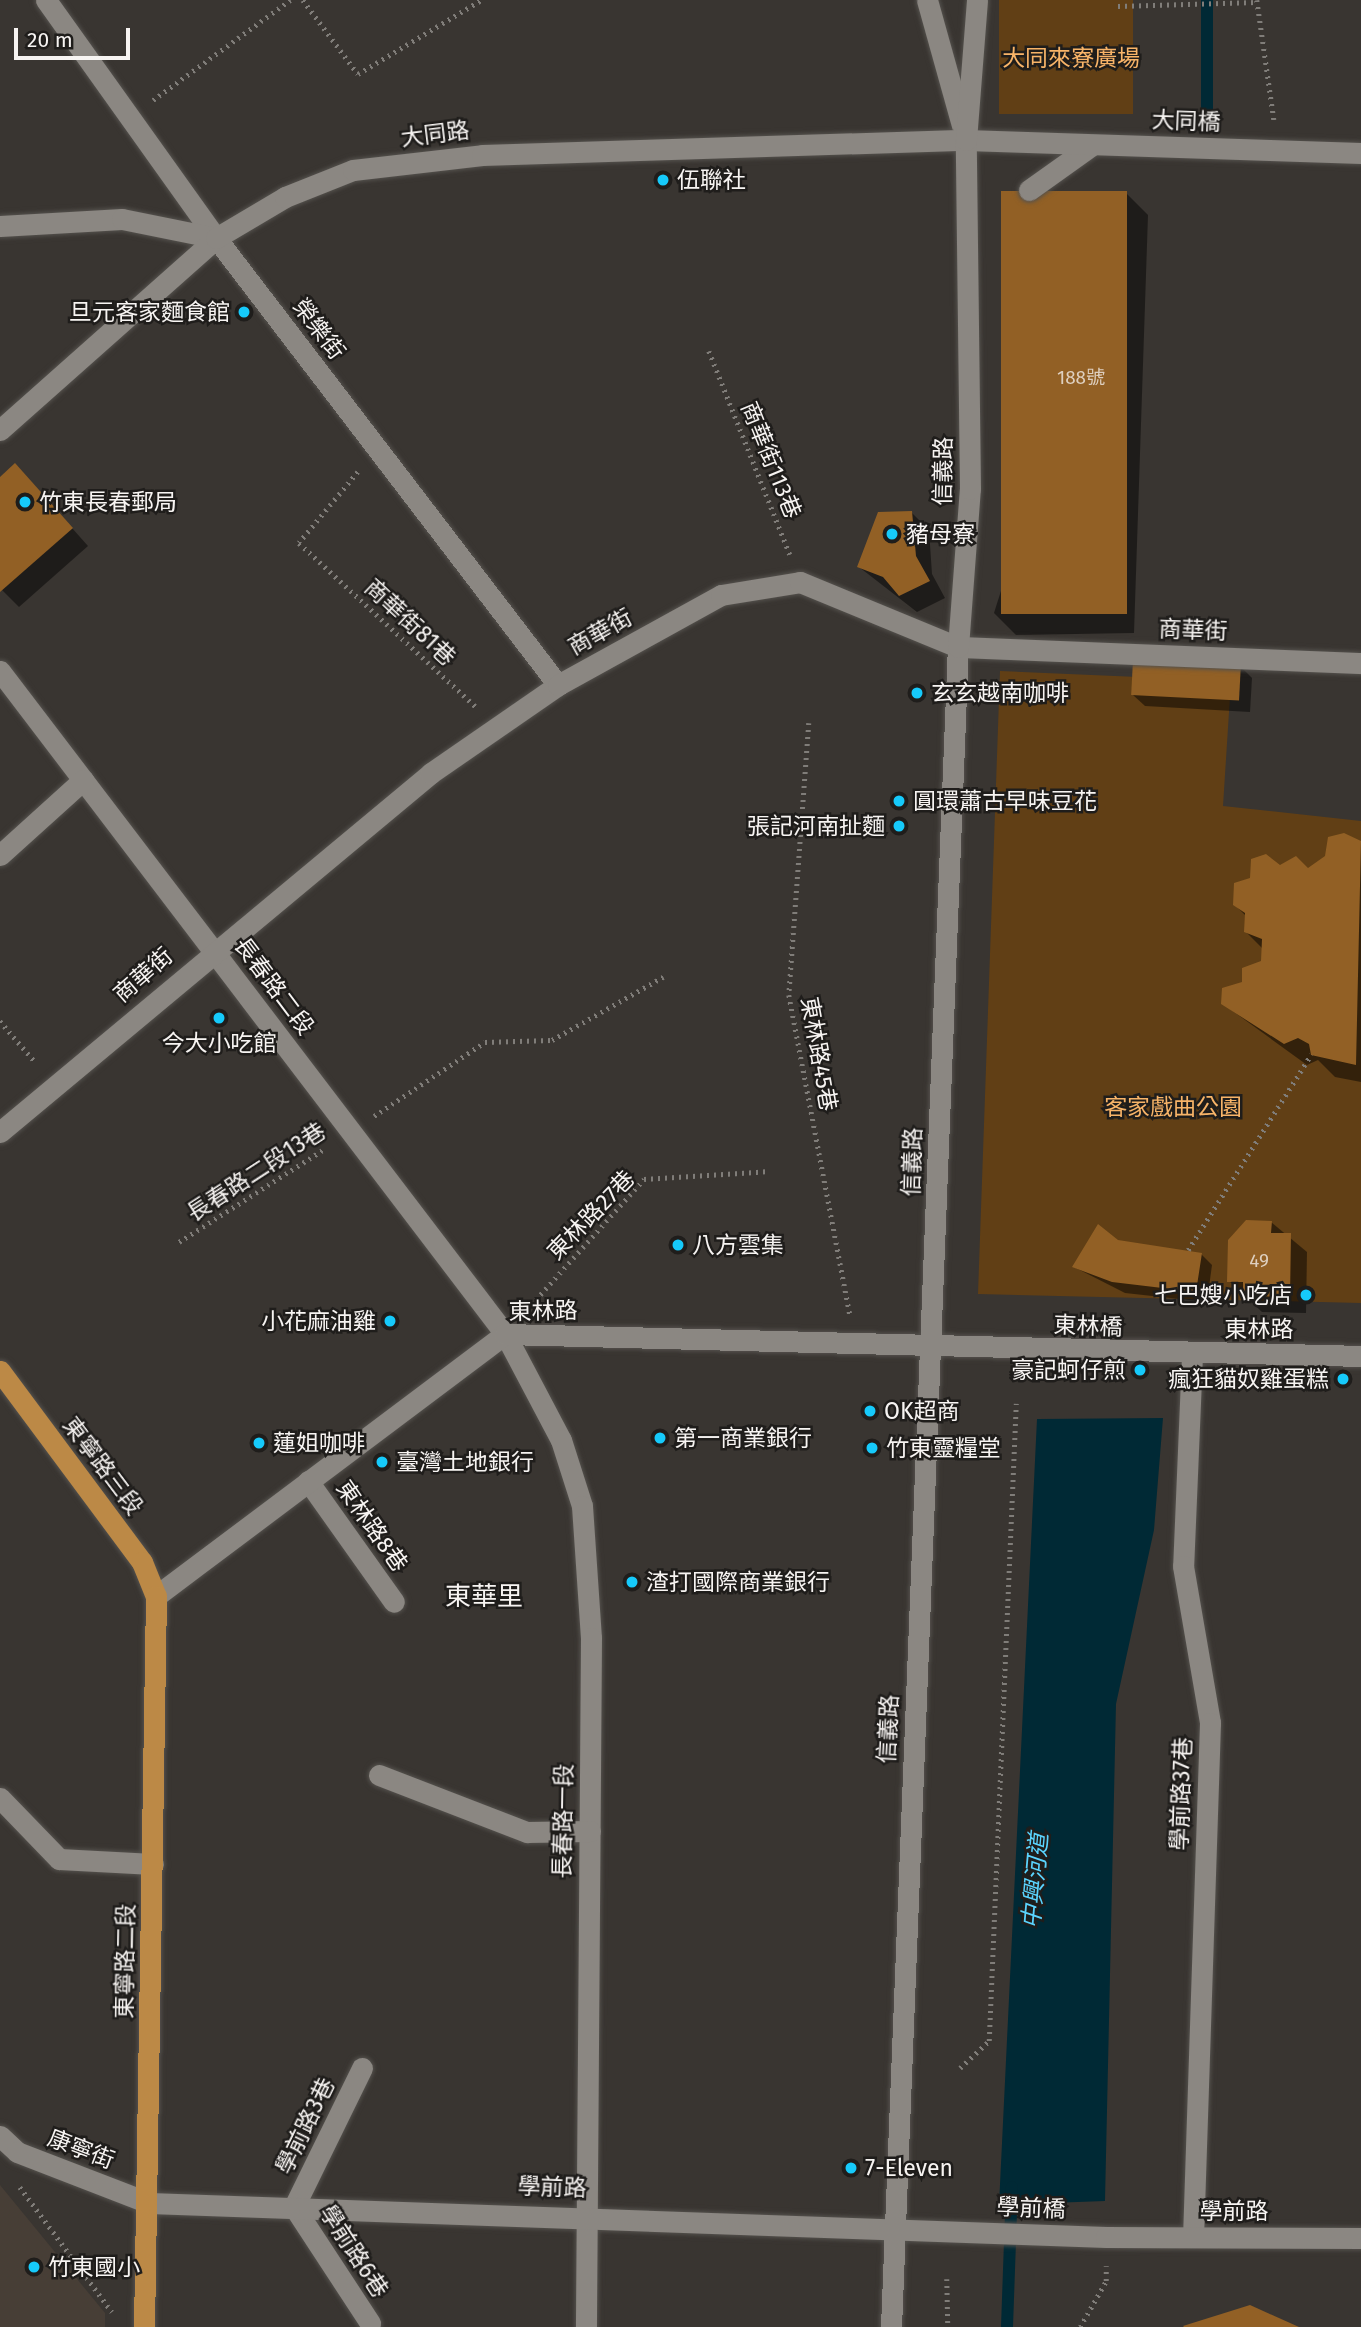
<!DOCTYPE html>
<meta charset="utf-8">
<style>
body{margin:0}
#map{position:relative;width:1361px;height:2327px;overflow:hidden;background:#393531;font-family:"Fira Sans","Noto Sans TC",sans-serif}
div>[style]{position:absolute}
.built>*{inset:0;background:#473e36}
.green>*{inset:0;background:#613f15;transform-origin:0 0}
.water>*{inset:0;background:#002935}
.shadow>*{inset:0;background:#0007}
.stream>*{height:12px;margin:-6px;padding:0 6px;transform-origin:6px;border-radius:6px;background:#002935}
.building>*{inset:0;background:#926025;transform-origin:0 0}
.path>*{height:4.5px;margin-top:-2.25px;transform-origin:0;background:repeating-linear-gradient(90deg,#807d79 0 2px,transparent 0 7px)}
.roads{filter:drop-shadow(0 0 2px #54514d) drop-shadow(0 0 2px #54514d)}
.minor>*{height:21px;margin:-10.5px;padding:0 10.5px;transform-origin:10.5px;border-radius:10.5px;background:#8b8782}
.major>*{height:21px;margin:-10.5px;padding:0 10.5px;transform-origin:10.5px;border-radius:10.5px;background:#bc8946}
.dots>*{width:19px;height:19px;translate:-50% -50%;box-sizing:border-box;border:4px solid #1f1d1b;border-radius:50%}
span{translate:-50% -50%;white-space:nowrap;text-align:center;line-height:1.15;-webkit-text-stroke:5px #1f1d1b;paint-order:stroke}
.number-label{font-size:19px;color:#decfbf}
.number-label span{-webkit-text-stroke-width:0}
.park-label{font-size:23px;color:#f8b468}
.street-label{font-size:23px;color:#f7f4f2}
.poi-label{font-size:23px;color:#f7f4f2}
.left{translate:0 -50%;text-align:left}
.right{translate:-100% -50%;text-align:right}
.water-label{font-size:24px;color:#5ad3fd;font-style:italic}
.quarter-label{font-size:26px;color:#f7f4f2}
.scale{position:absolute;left:14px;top:28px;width:116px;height:32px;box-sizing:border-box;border:4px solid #f7f4f2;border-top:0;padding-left:9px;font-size:21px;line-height:24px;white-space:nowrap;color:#f7f4f2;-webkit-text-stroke:5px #1f1d1b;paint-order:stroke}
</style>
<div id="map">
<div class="built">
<div style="clip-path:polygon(0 2185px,105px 2313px,105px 2327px,0 2327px)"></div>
</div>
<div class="green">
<div style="left:999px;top:0;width:134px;height:114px"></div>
<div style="clip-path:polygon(1000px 671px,1231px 681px,1223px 806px,1361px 821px,1361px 1303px,978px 1294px)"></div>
</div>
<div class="water">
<div style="clip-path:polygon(1163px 1418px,1154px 1530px,1116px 1704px,1105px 2201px,999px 2205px,1037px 1419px)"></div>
</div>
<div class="shadow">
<div style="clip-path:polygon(1126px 193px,1148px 215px,1134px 633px,1016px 635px,994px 613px)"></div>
<div style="clip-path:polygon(0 479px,32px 483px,88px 546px,19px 607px,0 588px)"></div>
<div style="clip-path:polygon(912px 513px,929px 530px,932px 574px,945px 598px,917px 612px,859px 567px)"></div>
<div style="clip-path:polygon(1241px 667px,1252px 678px,1250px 712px,1145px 706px,1133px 695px)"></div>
<div style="clip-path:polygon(1361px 843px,1361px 1082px,1335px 1077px,1318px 1060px,1307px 1065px,1223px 1004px,1263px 962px,1263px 949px,1245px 931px,1246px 916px,1234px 904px,1280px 867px,1307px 870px)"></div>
<div style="clip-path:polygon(1271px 1222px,1307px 1252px,1306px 1313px,1262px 1312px,1229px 1281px)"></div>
<div style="clip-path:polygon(1117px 1241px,1201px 1254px,1212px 1265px,1207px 1302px,1125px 1293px,1074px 1267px)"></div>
</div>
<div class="stream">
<div style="left:1207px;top:117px;width:117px;rotate:-90deg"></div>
<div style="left:1007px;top:2327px;width:140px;rotate:-88deg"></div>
</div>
<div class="building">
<div style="left:1001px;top:191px;width:126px;height:423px"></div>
<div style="clip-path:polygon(15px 463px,73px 528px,0 592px,0 477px)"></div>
<div style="clip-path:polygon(912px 511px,916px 556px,930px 581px,899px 596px,883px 577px,857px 567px,878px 512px)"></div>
<div style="left:1133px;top:660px;width:108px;height:35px;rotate:3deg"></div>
<div style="clip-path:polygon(1344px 833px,1361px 841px,1356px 1065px,1311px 1055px,1309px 1044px,1298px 1038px,1284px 1044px,1221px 1004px,1222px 988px,1242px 982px,1242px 968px,1261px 961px,1262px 939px,1244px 932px,1245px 913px,1233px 905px,1234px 883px,1250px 878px,1251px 859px,1266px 854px,1280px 865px,1296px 856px,1308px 868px,1325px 856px,1328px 837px)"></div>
<div style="clip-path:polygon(1246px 1220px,1272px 1221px,1271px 1233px,1291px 1233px,1290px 1297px,1243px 1296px,1243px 1282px,1227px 1282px,1228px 1240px)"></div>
<div style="clip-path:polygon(1098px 1224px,1118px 1240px,1202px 1253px,1196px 1292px,1112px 1282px,1072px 1267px)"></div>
<div style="clip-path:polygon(1250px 2305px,1299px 2327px,1184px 2327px,1183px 2326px)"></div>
</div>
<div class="path">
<div style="left:303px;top:0;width:92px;rotate:53.4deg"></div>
<div style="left:358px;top:74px;width:144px;rotate:-31deg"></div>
<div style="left:1257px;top:0;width:121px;rotate:81.9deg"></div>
<div style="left:1118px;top:6px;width:139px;rotate:-1.6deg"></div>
<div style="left:153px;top:100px;width:170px;rotate:-36.1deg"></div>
<div style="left:709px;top:351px;width:219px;rotate:68.3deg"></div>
<div style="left:358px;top:472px;width:92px;rotate:129.7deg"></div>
<div style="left:299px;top:543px;width:241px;rotate:42.8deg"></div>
<div style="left:809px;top:723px;width:273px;rotate:94.2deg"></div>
<div style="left:789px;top:995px;width:325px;rotate:79.2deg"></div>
<div style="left:0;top:1021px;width:55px;rotate:49.4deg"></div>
<div style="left:374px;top:1116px;width:133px;rotate:-33.7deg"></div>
<div style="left:485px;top:1042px;width:67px;rotate:-1.7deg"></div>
<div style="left:552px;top:1040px;width:128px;rotate:-29.6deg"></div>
<div style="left:179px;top:1242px;width:174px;rotate:-32.6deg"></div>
<div style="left:1188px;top:1250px;width:231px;rotate:-57.8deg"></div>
<div style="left:531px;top:1305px;width:169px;rotate:-48.1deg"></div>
<div style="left:644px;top:1179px;width:126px;rotate:-3.6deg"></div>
<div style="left:960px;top:2068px;width:40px;rotate:-43deg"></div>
<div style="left:989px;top:2041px;width:638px;rotate:-87.57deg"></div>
<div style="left:20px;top:2187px;width:155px;rotate:53.6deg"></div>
<div style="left:947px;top:2279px;width:48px;rotate:88.8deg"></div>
<div style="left:1080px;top:2327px;width:53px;rotate:-60.5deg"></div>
<div style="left:1106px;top:2281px;width:15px;rotate:-90deg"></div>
</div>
<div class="roads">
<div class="minor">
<div style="left:46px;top:0;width:292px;rotate:54.5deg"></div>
<div style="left:216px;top:238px;width:563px;rotate:52.58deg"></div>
<div style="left:927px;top:0;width:130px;rotate:74.4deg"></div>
<div style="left:1029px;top:190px;width:77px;rotate:-35.5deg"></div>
<div style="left:0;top:226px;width:122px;rotate:-3.3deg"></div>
<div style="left:122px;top:219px;width:96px;rotate:11.4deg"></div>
<div style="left:0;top:430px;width:289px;rotate:-41.6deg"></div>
<div style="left:216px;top:238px;width:80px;rotate:-30.7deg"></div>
<div style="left:285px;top:197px;width:73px;rotate:-21.7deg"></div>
<div style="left:353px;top:170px;width:130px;rotate:-6.6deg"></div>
<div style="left:482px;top:155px;width:484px;rotate:-1.8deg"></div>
<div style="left:966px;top:140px;width:395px;rotate:1.9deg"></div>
<div style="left:0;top:671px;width:833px;rotate:52.7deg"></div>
<div style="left:505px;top:1334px;width:120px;rotate:62.2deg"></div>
<div style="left:561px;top:1440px;width:69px;rotate:72.3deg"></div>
<div style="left:582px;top:1506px;width:132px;rotate:86.1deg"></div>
<div style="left:591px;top:1638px;width:689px;rotate:90.42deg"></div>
<div style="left:0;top:855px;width:112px;rotate:-42.1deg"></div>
<div style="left:0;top:1132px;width:561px;rotate:-39.79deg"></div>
<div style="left:431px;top:773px;width:155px;rotate:-34.7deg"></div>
<div style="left:558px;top:685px;width:186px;rotate:-28.9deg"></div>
<div style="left:721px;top:595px;width:80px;rotate:-9.3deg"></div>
<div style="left:800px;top:582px;width:171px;rotate:22.4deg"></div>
<div style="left:958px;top:647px;width:403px;rotate:2.3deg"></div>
<div style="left:1192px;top:1355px;width:211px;rotate:92.4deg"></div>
<div style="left:1183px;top:1566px;width:159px;rotate:80.2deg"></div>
<div style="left:1210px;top:1723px;width:514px;rotate:91.89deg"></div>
<div style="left:308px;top:1481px;width:148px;rotate:54.6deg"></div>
<div style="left:156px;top:1596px;width:436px;rotate:-36.9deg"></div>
<div style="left:505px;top:1334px;width:856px;rotate:1.47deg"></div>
<div style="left:379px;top:1775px;width:159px;rotate:21.1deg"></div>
<div style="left:527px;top:1832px;width:63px;rotate:-0.9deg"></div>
<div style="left:0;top:1798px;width:85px;rotate:46deg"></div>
<div style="left:59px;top:1859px;width:94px;rotate:3deg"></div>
<div style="left:362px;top:2068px;width:155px;rotate:116.1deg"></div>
<div style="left:294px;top:2207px;width:139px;rotate:56.8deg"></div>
<div style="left:0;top:2136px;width:23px;rotate:43deg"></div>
<div style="left:17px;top:2152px;width:142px;rotate:21.1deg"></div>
<div style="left:149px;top:2203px;width:958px;rotate:2.03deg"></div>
<div style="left:1106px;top:2237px;width:255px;rotate:0.2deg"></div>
<div style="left:891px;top:2327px;width:1681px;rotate:-87.72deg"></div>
<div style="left:958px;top:647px;width:158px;rotate:-85.7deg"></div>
<div style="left:970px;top:489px;width:349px;rotate:-90.7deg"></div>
<div style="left:966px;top:140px;width:140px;rotate:-85.5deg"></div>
</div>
<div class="major">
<div style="left:0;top:1371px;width:238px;rotate:53.4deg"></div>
<div style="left:142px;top:1562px;width:37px;rotate:68deg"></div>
<div style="left:156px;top:1596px;width:731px;rotate:90.94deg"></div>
</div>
</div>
<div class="dots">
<div style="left:663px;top:180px;background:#16cafb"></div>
<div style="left:244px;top:312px;background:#16cafb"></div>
<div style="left:25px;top:502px;background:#16cafb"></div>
<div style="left:892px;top:534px;background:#16cafb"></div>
<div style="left:917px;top:693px;background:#16cafb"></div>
<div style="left:899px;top:801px;background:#16cafb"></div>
<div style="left:899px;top:826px;background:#16cafb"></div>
<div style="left:219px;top:1018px;background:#16cafb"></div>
<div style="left:678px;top:1245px;background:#16cafb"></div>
<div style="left:1306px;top:1295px;background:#16cafb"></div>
<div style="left:390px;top:1321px;background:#16cafb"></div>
<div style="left:1140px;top:1370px;background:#16cafb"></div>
<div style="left:1343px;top:1379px;background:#16cafb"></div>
<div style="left:870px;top:1411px;background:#16cafb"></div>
<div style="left:660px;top:1438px;background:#16cafb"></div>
<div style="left:259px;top:1443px;background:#16cafb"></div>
<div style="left:872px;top:1448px;background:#16cafb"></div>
<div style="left:382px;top:1462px;background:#16cafb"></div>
<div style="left:632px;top:1582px;background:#16cafb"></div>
<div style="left:851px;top:2168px;background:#16cafb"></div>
<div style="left:34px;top:2267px;background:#16cafb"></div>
</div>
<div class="number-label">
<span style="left:1081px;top:378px">188號</span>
<span style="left:1259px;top:1261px">49</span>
</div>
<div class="park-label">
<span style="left:1071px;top:58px">大同來寮廣場</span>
<span style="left:1173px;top:1107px">客家戲曲公園</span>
</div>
<div class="street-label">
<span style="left:1186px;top:121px;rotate:2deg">大同橋</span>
<span style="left:435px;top:134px;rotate:-7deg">大同路</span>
<span style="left:319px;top:329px;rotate:53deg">榮樂街</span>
<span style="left:771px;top:460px;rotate:68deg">商華街113巷</span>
<span style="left:943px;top:471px;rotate:-89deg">信義路</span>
<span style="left:410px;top:622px;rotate:43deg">商華街81巷</span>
<span style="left:1193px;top:630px;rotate:2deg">商華街</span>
<span style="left:600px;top:632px;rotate:-29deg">商華街</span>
<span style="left:143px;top:975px;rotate:-41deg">商華街</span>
<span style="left:274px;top:986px;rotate:53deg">長春路二段</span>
<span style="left:819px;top:1054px;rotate:80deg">東林路45巷</span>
<span style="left:912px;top:1162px;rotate:-88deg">信義路</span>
<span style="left:256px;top:1172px;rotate:-33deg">長春路二段13巷</span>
<span style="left:591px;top:1215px;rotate:-46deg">東林路27巷</span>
<span style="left:543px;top:1311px;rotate:-1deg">東林路</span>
<span style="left:1088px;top:1326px;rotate:2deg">東林橋</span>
<span style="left:1259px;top:1329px">東林路</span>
<span style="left:103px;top:1466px;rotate:53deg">東寧路三段</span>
<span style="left:372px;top:1526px;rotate:55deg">東林路8巷</span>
<span style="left:888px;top:1729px;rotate:-87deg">信義路</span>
<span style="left:1181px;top:1794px;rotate:-88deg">學前路37巷</span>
<span style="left:563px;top:1821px;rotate:-89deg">長春路一段</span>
<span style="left:125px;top:1961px;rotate:-89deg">東寧路二段</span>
<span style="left:305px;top:2126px;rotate:-64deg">學前路3巷</span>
<span style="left:81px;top:2149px;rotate:21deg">康寧街</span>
<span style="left:552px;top:2187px;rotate:2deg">學前路</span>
<span style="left:1031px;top:2208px;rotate:2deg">學前橋</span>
<span style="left:1234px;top:2211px">學前路</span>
<span style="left:354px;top:2251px;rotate:57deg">學前路6巷</span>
</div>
<div class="poi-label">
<span class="left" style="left:677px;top:180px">伍聯社</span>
<span class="right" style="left:230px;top:312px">旦元客家麵食館</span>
<span class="left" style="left:39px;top:502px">竹東長春郵局</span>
<span class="left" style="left:906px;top:534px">豬母寮</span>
<span class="left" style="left:931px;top:693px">玄玄越南咖啡</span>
<span class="left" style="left:913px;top:801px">圓環蕭古早味豆花</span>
<span class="right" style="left:885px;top:826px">張記河南扯麵</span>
<span style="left:219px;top:1043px">今大小吃館</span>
<span class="left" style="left:692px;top:1245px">八方雲集</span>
<span class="right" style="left:1292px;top:1295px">七巴嫂小吃店</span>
<span class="right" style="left:376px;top:1321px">小花麻油雞</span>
<span class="right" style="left:1126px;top:1370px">豪記蚵仔煎</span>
<span class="right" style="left:1329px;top:1379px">瘋狂貓奴雞蛋糕</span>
<span class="left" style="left:884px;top:1411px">OK超商</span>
<span class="left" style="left:674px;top:1438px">第一商業銀行</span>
<span class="left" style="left:273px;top:1443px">蓮姐咖啡</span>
<span class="left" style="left:886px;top:1448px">竹東靈糧堂</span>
<span class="left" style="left:396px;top:1462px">臺灣土地銀行</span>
<span class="left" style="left:646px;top:1582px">渣打國際商業銀行</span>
<span class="left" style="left:865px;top:2168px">7-Eleven</span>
<span class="left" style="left:48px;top:2267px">竹東國小</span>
</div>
<div class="water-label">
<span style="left:1036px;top:1881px;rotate:-85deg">中興河道</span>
</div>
<div class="quarter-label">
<span style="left:484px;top:1597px">東華里</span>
</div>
<div class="scale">20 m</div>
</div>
